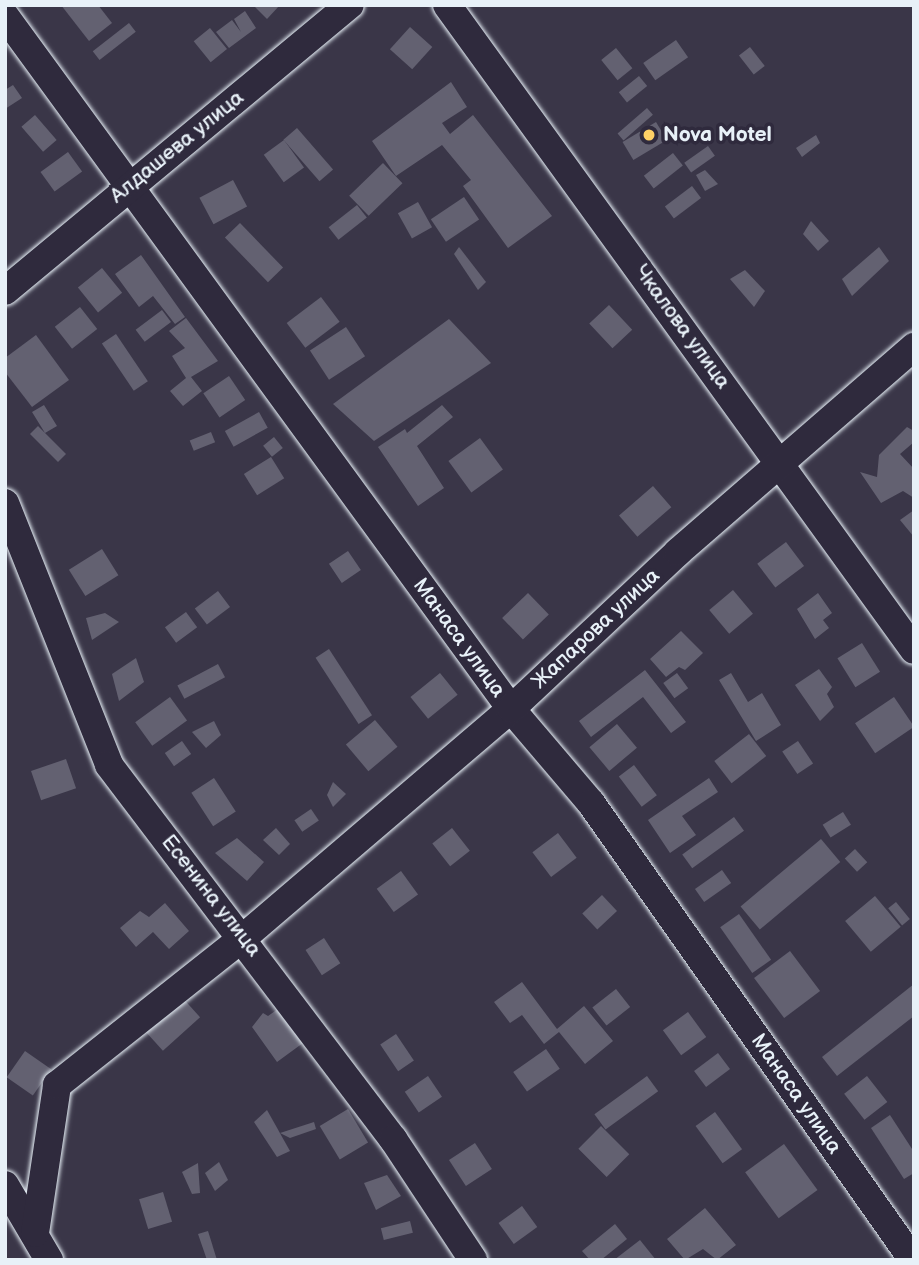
<!DOCTYPE html>
<meta charset="utf-8">
<style>
body{margin:0}
#map{position:relative;width:919px;height:1265px;overflow:hidden;background:#3a3648;font-family:"Balsamiq Sans",sans-serif}
div>[style]{position:absolute}
.building>*{inset:0;background:#636171;transform-origin:0 0}
.roads{filter:drop-shadow(0 0 2px #e8f1f8) drop-shadow(0 0 2px #e8f1f8)}
.minor>*{height:28px;margin:-14px;padding:0 14px;transform-origin:14px;border-radius:14px;background:#2f2a3d}
.dots>*{width:19px;height:19px;translate:-50% -50%;box-sizing:border-box;border:4px solid #2f2a3d;border-radius:50%}
span{translate:-50% -50%;white-space:nowrap;text-align:center;line-height:1.15;-webkit-text-stroke:7px #2f2a3d;paint-order:stroke}
.poi-label{font-size:21px;color:#e8f1f8;font-weight:700}
.left{translate:0 -50%;text-align:left}
.street-label{font-size:21px;color:#e8f1f8}
.frame{position:absolute;inset:0;border:7px solid #e8f1f8;pointer-events:none}
</style>
<div id="map">
<div class="building">
<div style="clip-path:polygon(61px 5px,98px 5px,112px 23px,89px 41px)"></div>
<div style="clip-path:polygon(253px 5px,280px 5px,267px 19px)"></div>
<div style="clip-path:polygon(245px 11px,256px 28px,229px 48px,216px 32px,232px 20px,241px 32px,234px 19px)"></div>
<div style="left:129px;top:23px;width:11px;height:46px;rotate:52deg"></div>
<div style="left:410px;top:27px;width:30px;height:30px;rotate:42deg"></div>
<div style="left:210px;top:28px;width:27px;height:21px;rotate:51deg"></div>
<div style="left:676px;top:40px;width:21px;height:40px;rotate:55deg"></div>
<div style="left:750px;top:47px;width:24px;height:14px;rotate:52deg"></div>
<div style="left:616px;top:48px;width:26px;height:19px;rotate:51deg"></div>
<div style="left:639px;top:76px;width:13px;height:26px;rotate:51deg"></div>
<div style="clip-path:polygon(451px 82px,467px 107px,442px 123px,450px 134px,473px 115px,552px 216px,508px 248px,463px 186px,471px 180px,442px 145px,396px 176px,372px 141px)"></div>
<div style="clip-path:polygon(13px 85px,22px 98px,5px 109px,5px 90px)"></div>
<div style="left:647px;top:108px;width:9px;height:39px;rotate:49deg"></div>
<div style="left:35px;top:115px;width:33px;height:18px;rotate:49deg"></div>
<div style="left:656px;top:122px;width:21px;height:39px;rotate:59deg"></div>
<div style="left:297px;top:128px;width:55px;height:18px;rotate:49deg"></div>
<div style="clip-path:polygon(816px 135px,820px 143px,802px 157px,796px 148px)"></div>
<div style="left:284px;top:140px;width:34px;height:25px;rotate:54deg"></div>
<div style="left:708px;top:146px;width:12px;height:29px;rotate:55deg"></div>
<div style="left:68px;top:152px;width:24px;height:34px;rotate:54deg"></div>
<div style="left:673px;top:153px;width:16px;height:37px;rotate:52deg"></div>
<div style="left:383px;top:163px;width:28px;height:47px;rotate:46deg"></div>
<div style="clip-path:polygon(705px 170px,718px 184px,705px 191px,696px 175px)"></div>
<div style="left:233px;top:180px;width:30px;height:38px;rotate:62deg"></div>
<div style="left:692px;top:186px;width:15px;height:34px;rotate:53deg"></div>
<div style="left:464px;top:197px;width:27px;height:40px;rotate:56deg"></div>
<div style="left:418px;top:202px;width:29px;height:23px;rotate:61deg"></div>
<div style="left:357px;top:205px;width:16px;height:36px;rotate:52deg"></div>
<div style="clip-path:polygon(811px 221px,829px 241px,818px 251px,803px 234px)"></div>
<div style="left:240px;top:223px;width:62px;height:21px;rotate:46deg"></div>
<div style="clip-path:polygon(459px 247px,486px 282px,478px 290px,454px 254px)"></div>
<div style="clip-path:polygon(879px 247px,889px 261px,852px 296px,842px 279px)"></div>
<div style="clip-path:polygon(141px 255px,185px 317px,175px 324px,153px 296px,139px 307px,115px 274px)"></div>
<div style="left:102px;top:268px;width:32px;height:31px;rotate:51deg"></div>
<div style="clip-path:polygon(745px 270px,765px 291px,754px 307px,730px 279px)"></div>
<div style="left:321px;top:297px;width:31px;height:43px;rotate:53deg"></div>
<div style="left:609px;top:305px;width:34px;height:27px;rotate:47deg"></div>
<div style="left:80px;top:307px;width:28px;height:32px;rotate:52deg"></div>
<div style="left:162px;top:310px;width:15px;height:33px;rotate:53deg"></div>
<div style="clip-path:polygon(186px 318px,218px 361px,191px 377px,202px 391px,183px 406px,170px 391px,186px 378px,172px 356px,185px 348px,169px 331px)"></div>
<div style="clip-path:polygon(449px 319px,491px 363px,374px 441px,333px 404px)"></div>
<div style="left:346px;top:327px;width:35px;height:43px;rotate:57deg"></div>
<div style="left:116px;top:334px;width:57px;height:17px;rotate:56deg"></div>
<div style="clip-path:polygon(36px 335px,69px 380px,32px 407px,5px 372px,5px 358px)"></div>
<div style="left:229px;top:376px;width:29px;height:31px;rotate:56deg"></div>
<div style="clip-path:polygon(44px 405px,57px 426px,45px 433px,66px 454px,58px 462px,30px 434px,38px 426px,45px 433px,32px 412px)"></div>
<div style="clip-path:polygon(442px 405px,453px 417px,417px 446px,444px 488px,418px 506px,378px 447px,405px 429px,407px 433px)"></div>
<div style="left:259px;top:412px;width:18px;height:39px;rotate:61deg"></div>
<div style="clip-path:polygon(907px 427px,914px 431px,914px 442px,900px 454px,914px 469px,914px 498px,903px 491px,881px 503px,860px 472px,877px 477px,879px 455px)"></div>
<div style="left:211px;top:432px;width:11px;height:23px;rotate:68deg"></div>
<div style="left:274px;top:437px;width:14px;height:14px;rotate:51deg"></div>
<div style="left:480px;top:438px;width:39px;height:39px;rotate:54deg"></div>
<div style="left:271px;top:457px;width:25px;height:32px;rotate:58deg"></div>
<div style="left:653px;top:486px;width:28px;height:45px;rotate:49deg"></div>
<div style="clip-path:polygon(914px 510px,914px 537px,900px 520px)"></div>
<div style="left:786px;top:542px;width:30px;height:36px;rotate:53deg"></div>
<div style="left:102px;top:549px;width:31px;height:39px;rotate:58deg"></div>
<div style="left:348px;top:551px;width:23px;height:23px;rotate:56deg"></div>
<div style="left:733px;top:590px;width:31px;height:31px;rotate:50deg"></div>
<div style="left:218px;top:591px;width:20px;height:29px;rotate:53deg"></div>
<div style="left:528px;top:593px;width:30px;height:36px;rotate:46deg"></div>
<div style="clip-path:polygon(818px 593px,832px 613px,823px 620px,829px 628px,815px 639px,797px 609px)"></div>
<div style="left:186px;top:612px;width:19px;height:26px;rotate:54deg"></div>
<div style="clip-path:polygon(105px 613px,119px 622px,92px 640px,86px 618px)"></div>
<div style="clip-path:polygon(681px 631px,703px 653px,685px 670px,679px 667px,666px 677px,650px 659px)"></div>
<div style="left:862px;top:643px;width:34px;height:29px;rotate:58deg"></div>
<div style="left:329px;top:649px;width:79px;height:16px;rotate:57deg"></div>
<div style="clip-path:polygon(136px 658px,144px 682px,119px 701px,112px 674px)"></div>
<div style="left:218px;top:664px;width:15px;height:46px;rotate:62deg"></div>
<div style="clip-path:polygon(819px 669px,832px 687px,827px 694px,834px 707px,820px 721px,795px 685px)"></div>
<div style="clip-path:polygon(645px 670px,686px 722px,671px 733px,643px 697px,591px 737px,579px 721px)"></div>
<div style="left:440px;top:673px;width:28px;height:38px;rotate:51deg"></div>
<div style="left:677px;top:673px;width:19px;height:17px;rotate:54deg"></div>
<div style="clip-path:polygon(731px 673px,748px 702px,762px 693px,781px 725px,756px 741px,719px 680px)"></div>
<div style="left:170px;top:697px;width:29px;height:43px;rotate:54deg"></div>
<div style="left:894px;top:697px;width:36px;height:47px;rotate:56deg"></div>
<div style="left:375px;top:720px;width:35px;height:38px;rotate:50deg"></div>
<div style="clip-path:polygon(214px 721px,221px 735px,206px 748px,192px 732px)"></div>
<div style="left:617px;top:724px;width:31px;height:36px;rotate:50deg"></div>
<div style="left:749px;top:734px;width:28px;height:44px;rotate:52deg"></div>
<div style="left:182px;top:741px;width:16px;height:21px;rotate:55deg"></div>
<div style="left:798px;top:741px;width:27px;height:19px;rotate:56deg"></div>
<div style="left:66px;top:759px;width:31px;height:37px;rotate:71deg"></div>
<div style="left:634px;top:765px;width:38px;height:19px;rotate:53deg"></div>
<div style="left:214px;top:778px;width:40px;height:27px;rotate:57deg"></div>
<div style="clip-path:polygon(709px 778px,718px 792px,682px 816px,696px 835px,670px 853px,648px 820px)"></div>
<div style="clip-path:polygon(333px 782px,346px 794px,333px 807px,327px 795px)"></div>
<div style="left:311px;top:809px;width:14px;height:20px;rotate:56deg"></div>
<div style="left:843px;top:812px;width:15px;height:24px;rotate:58deg"></div>
<div style="left:734px;top:817px;width:17px;height:64px;rotate:54deg"></div>
<div style="clip-path:polygon(276px 828px,290px 844px,279px 855px,263px 840px)"></div>
<div style="left:452px;top:828px;width:29px;height:25px;rotate:52deg"></div>
<div style="left:558px;top:833px;width:31px;height:32px;rotate:53deg"></div>
<div style="clip-path:polygon(237px 838px,264px 862px,247px 881px,215px 853px)"></div>
<div style="left:821px;top:839px;width:30px;height:105px;rotate:50deg"></div>
<div style="left:855px;top:849px;width:18px;height:14px;rotate:47deg"></div>
<div style="left:722px;top:870px;width:16px;height:33px;rotate:55deg"></div>
<div style="left:401px;top:871px;width:29px;height:30px;rotate:54deg"></div>
<div style="left:602px;top:895px;width:22px;height:27px;rotate:47deg"></div>
<div style="left:875px;top:896px;width:40px;height:39px;rotate:50deg"></div>
<div style="left:896px;top:902px;width:22px;height:10px;rotate:51deg"></div>
<div style="clip-path:polygon(165px 903px,189px 931px,169px 949px,153px 932px,136px 947px,120px 928px,140px 911px,149px 917px)"></div>
<div style="left:739px;top:914px;width:56px;height:23px;rotate:55deg"></div>
<div style="left:324px;top:938px;width:30px;height:22px;rotate:57deg"></div>
<div style="left:790px;top:951px;width:50px;height:45px;rotate:53deg"></div>
<div style="clip-path:polygon(522px 982px,557px 1029px,584px 1006px,613px 1041px,585px 1064px,559px 1032px,544px 1044px,522px 1015px,510px 1023px,494px 1002px)"></div>
<div style="clip-path:polygon(914px 984px,914px 1016px,837px 1076px,822px 1057px)"></div>
<div style="left:616px;top:989px;width:23px;height:30px;rotate:52deg"></div>
<div style="left:180px;top:995px;width:30px;height:50px;rotate:48deg"></div>
<div style="clip-path:polygon(278px 1009px,303px 1043px,277px 1062px,252px 1027px,263px 1013px,268px 1016px)"></div>
<div style="left:688px;top:1012px;width:31px;height:31px;rotate:54deg"></div>
<div style="left:396px;top:1034px;width:32px;height:19px;rotate:56deg"></div>
<div style="left:546px;top:1049px;width:24px;height:40px;rotate:55deg"></div>
<div style="left:25px;top:1051px;width:32px;height:32px;rotate:35deg"></div>
<div style="left:718px;top:1053px;width:20px;height:30px;rotate:53deg"></div>
<div style="left:428px;top:1076px;width:25px;height:28px;rotate:56deg"></div>
<div style="left:647px;top:1076px;width:19px;height:65px;rotate:54deg"></div>
<div style="left:867px;top:1076px;width:33px;height:29px;rotate:52deg"></div>
<div style="left:348px;top:1109px;width:39px;height:33px;rotate:59deg"></div>
<div style="clip-path:polygon(267px 1110px,290px 1151px,277px 1157px,254px 1122px)"></div>
<div style="left:715px;top:1112px;width:46px;height:24px;rotate:54deg"></div>
<div style="clip-path:polygon(890px 1115px,914px 1152px,914px 1173px,904px 1179px,871px 1128px)"></div>
<div style="clip-path:polygon(314px 1122px,316px 1129px,290px 1138px,280px 1133px)"></div>
<div style="left:601px;top:1126px;width:40px;height:32px;rotate:45deg"></div>
<div style="left:475px;top:1143px;width:31px;height:31px;rotate:57deg"></div>
<div style="left:784px;top:1144px;width:57px;height:48px;rotate:54deg"></div>
<div style="clip-path:polygon(219px 1162px,228px 1180px,215px 1191px,205px 1173px)"></div>
<div style="clip-path:polygon(198px 1163px,200px 1193px,192px 1194px,182px 1172px)"></div>
<div style="clip-path:polygon(387px 1175px,401px 1196px,376px 1210px,364px 1183px)"></div>
<div style="left:163px;top:1192px;width:31px;height:25px;rotate:73deg"></div>
<div style="left:522px;top:1206px;width:26px;height:29px;rotate:54deg"></div>
<div style="clip-path:polygon(705px 1208px,736px 1245px,717px 1260px,703px 1249px,685px 1260px,667px 1239px)"></div>
<div style="left:410px;top:1221px;width:12px;height:30px;rotate:76deg"></div>
<div style="clip-path:polygon(615px 1224px,627px 1239px,601px 1260px,590px 1260px,582px 1251px)"></div>
<div style="clip-path:polygon(208px 1231px,217px 1260px,207px 1260px,198px 1234px)"></div>
<div style="clip-path:polygon(640px 1240px,656px 1260px,614px 1260px)"></div>
</div>
<div class="roads">
<div class="minor">
<div style="left:447px;top:5px;width:796px;rotate:54.09deg"></div>
<div style="left:5px;top:16px;width:858px;rotate:53.86deg"></div>
<div style="left:511px;top:709px;width:123px;rotate:49.6deg"></div>
<div style="left:591px;top:803px;width:559px;rotate:54.83deg"></div>
<div style="left:5px;top:291px;width:448px;rotate:-39.7deg"></div>
<div style="left:5px;top:503px;width:282px;rotate:68.3deg"></div>
<div style="left:109px;top:765px;width:470px;rotate:52.8deg"></div>
<div style="left:393px;top:1139px;width:145px;rotate:56.5deg"></div>
<div style="left:5px;top:1185px;width:87px;rotate:59.6deg"></div>
<div style="left:35px;top:1233px;width:150px;rotate:-81.5deg"></div>
<div style="left:57px;top:1085px;width:238px;rotate:-38.4deg"></div>
<div style="left:244px;top:937px;width:351px;rotate:-40.5deg"></div>
<div style="left:511px;top:709px;width:229px;rotate:-43.2deg"></div>
<div style="left:678px;top:552px;width:313px;rotate:-41deg"></div>
</div>
</div>
<div class="dots">
<div style="left:649px;top:135px;background:#ffd166"></div>
</div>
<div class="poi-label">
<span class="left" style="left:663px;top:135px">Nova Motel</span>
</div>
<div class="street-label">
<span style="left:177px;top:147px;rotate:-39deg">Алдашева улица</span>
<span style="left:682px;top:327px;rotate:54deg">Чкалова улица</span>
<span style="left:596px;top:629px;rotate:-43deg">Жапарова улица</span>
<span style="left:459px;top:638px;rotate:54deg">Манаса улица</span>
<span style="left:211px;top:896px;rotate:52deg">Есенина улица</span>
<span style="left:796px;top:1094px;rotate:55deg">Манаса улица</span>
</div>
<div class="frame"></div>
</div>
